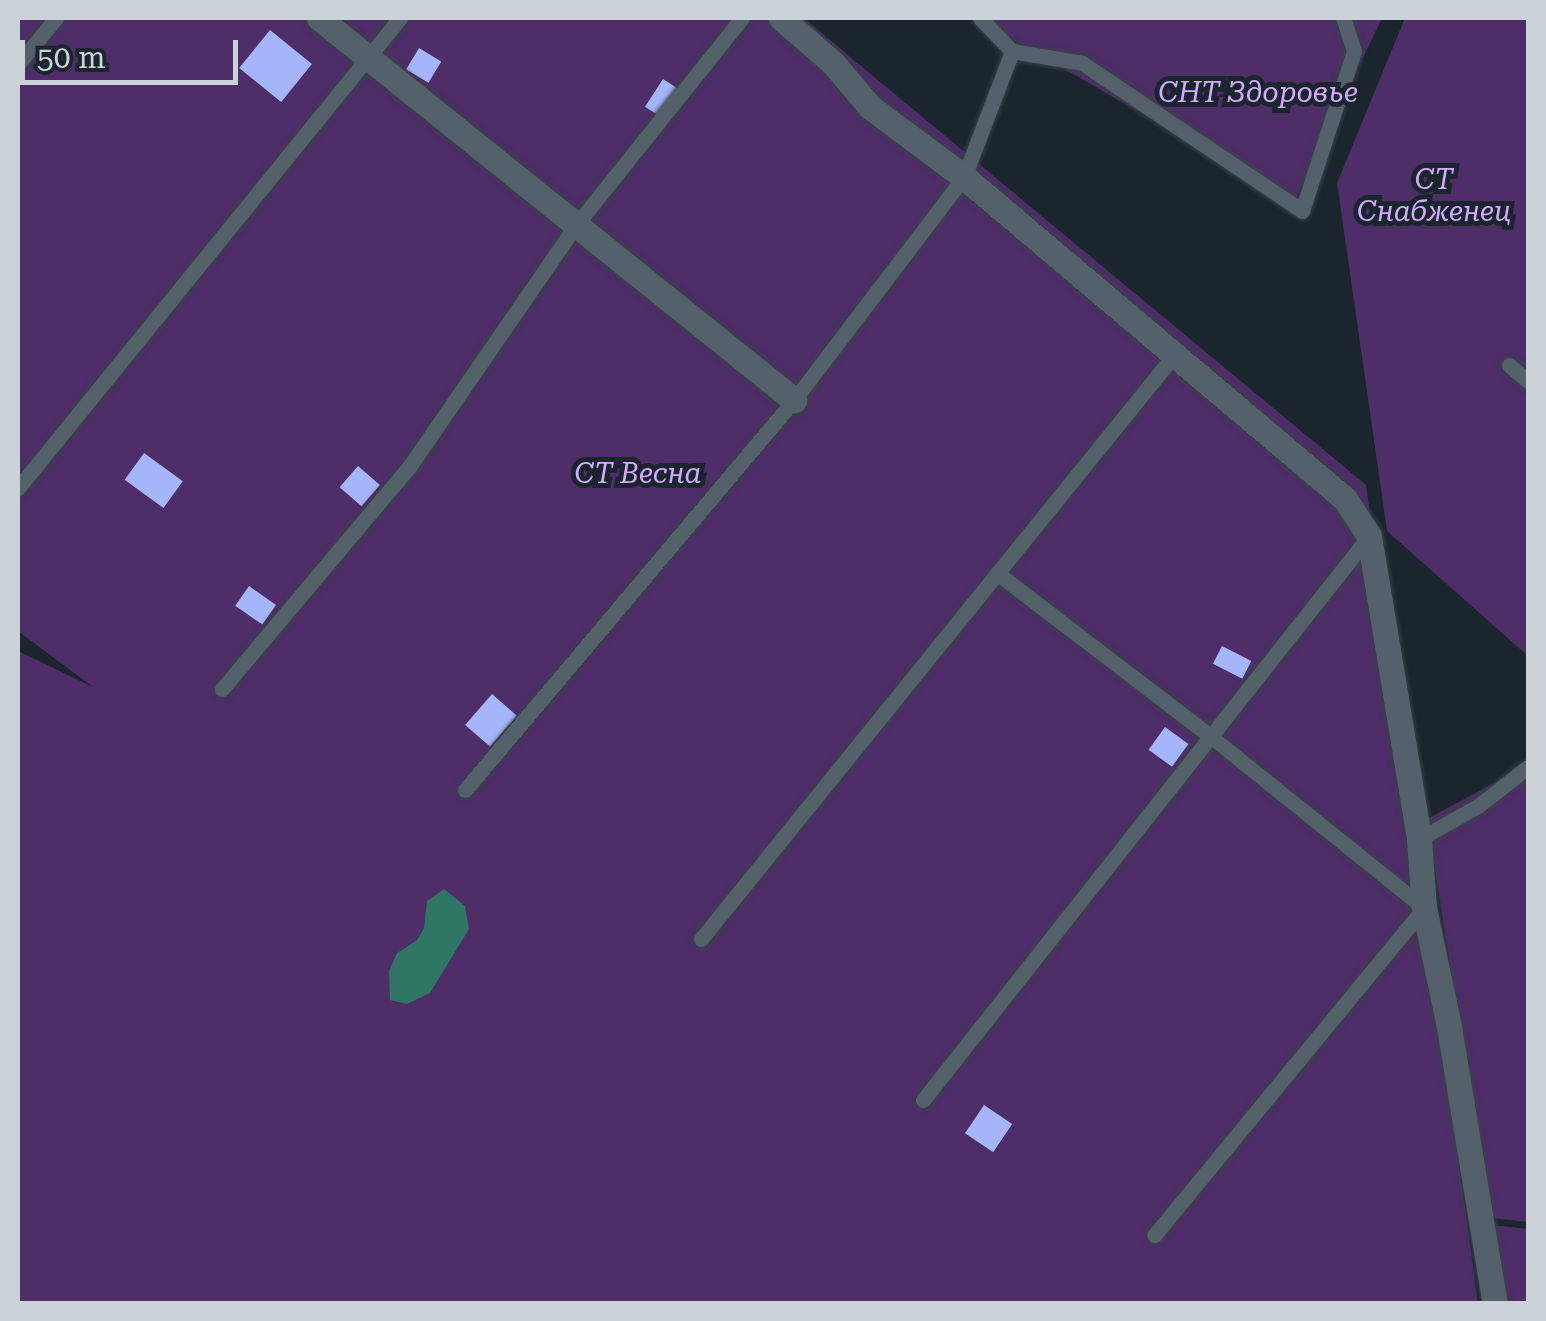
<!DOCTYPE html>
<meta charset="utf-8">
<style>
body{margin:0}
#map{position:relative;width:1546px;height:1321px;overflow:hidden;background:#1a252d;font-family:"Roboto Serif",serif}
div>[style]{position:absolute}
.green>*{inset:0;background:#4e2d69}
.water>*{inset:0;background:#2f7665}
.building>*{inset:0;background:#a5b5fa;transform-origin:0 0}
.roads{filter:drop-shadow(0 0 2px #384148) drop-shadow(0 0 2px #384148)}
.lane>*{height:15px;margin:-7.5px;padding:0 7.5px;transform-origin:7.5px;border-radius:7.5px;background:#54616a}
.street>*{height:25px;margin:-12.5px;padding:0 12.5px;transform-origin:12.5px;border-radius:12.5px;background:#54616a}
span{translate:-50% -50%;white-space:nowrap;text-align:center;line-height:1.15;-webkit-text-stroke:10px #1a252d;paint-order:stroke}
.park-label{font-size:28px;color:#d5aaff;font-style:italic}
.frame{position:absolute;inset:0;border:20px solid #cbd2d8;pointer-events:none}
.scale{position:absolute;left:20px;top:40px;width:218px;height:45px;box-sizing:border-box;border:5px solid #cbd2d8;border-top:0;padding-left:12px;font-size:30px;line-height:35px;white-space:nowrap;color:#cbd2d8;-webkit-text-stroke:8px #1a252d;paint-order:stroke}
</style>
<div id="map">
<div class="green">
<div style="clip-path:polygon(evenodd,18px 18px,803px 18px,1366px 485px,1478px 1303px,18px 1303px,18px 651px,93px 687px,18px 631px,18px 18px,424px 928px,390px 1000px,397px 953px,417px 940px,424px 928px)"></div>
<div style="clip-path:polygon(974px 18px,1382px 18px,1295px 200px)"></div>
<div style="clip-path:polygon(1405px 18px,1528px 18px,1528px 656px,1387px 531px,1337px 183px)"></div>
<div style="clip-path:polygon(1528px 765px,1528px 1222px,1490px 1218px,1427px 819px)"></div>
<div style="clip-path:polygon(1492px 1225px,1528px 1229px,1528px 1303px,1506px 1303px)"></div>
</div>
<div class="water">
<div style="clip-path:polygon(444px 889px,465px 906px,469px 929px,430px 993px,407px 1004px,390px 1000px,389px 971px,397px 953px,417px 940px,424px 928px,427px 901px)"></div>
</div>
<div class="building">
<div style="left:270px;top:30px;width:54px;height:49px;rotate:39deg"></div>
<div style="left:419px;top:48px;width:26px;height:25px;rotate:31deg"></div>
<div style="left:663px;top:79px;width:17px;height:33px;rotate:33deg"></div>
<div style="left:144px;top:453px;width:48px;height:33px;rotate:36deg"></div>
<div style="left:358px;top:466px;width:29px;height:28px;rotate:41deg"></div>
<div style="left:249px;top:586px;width:33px;height:24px;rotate:35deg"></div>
<div style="left:1222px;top:646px;width:33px;height:20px;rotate:27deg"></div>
<div style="left:492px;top:694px;width:33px;height:41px;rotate:41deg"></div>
<div style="left:1165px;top:727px;width:29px;height:28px;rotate:36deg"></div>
<div style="left:984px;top:1105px;width:34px;height:34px;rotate:34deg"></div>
</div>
<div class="roads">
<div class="lane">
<div style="left:1012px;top:51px;width:71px;rotate:9.7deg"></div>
<div style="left:1082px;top:63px;width:265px;rotate:33.9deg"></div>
<div style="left:1302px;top:211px;width:168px;rotate:-72deg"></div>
<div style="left:1354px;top:51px;width:35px;rotate:-108deg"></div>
<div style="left:18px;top:64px;width:60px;rotate:-50.4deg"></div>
<div style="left:1509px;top:365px;width:25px;rotate:40deg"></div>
<div style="left:18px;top:488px;width:606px;rotate:-50.9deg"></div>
<div style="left:997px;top:573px;width:267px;rotate:37.4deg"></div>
<div style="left:1209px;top:735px;width:276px;rotate:38.8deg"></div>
<div style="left:1424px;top:908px;width:424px;rotate:129.5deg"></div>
<div style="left:222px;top:689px;width:290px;rotate:-49.9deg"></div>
<div style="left:409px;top:467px;width:294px;rotate:-55.4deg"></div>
<div style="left:576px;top:225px;width:265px;rotate:-51.3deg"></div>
<div style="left:465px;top:790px;width:510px;rotate:-49.85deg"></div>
<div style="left:794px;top:400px;width:280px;rotate:-52.7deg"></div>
<div style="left:964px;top:177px;width:135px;rotate:-69.1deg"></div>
<div style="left:1012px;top:51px;width:46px;rotate:-134.1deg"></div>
<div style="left:1419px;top:839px;width:68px;rotate:-29.2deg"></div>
<div style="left:1478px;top:806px;width:63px;rotate:-38deg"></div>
<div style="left:701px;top:939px;width:752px;rotate:-50.99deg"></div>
<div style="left:923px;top:1100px;width:719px;rotate:-51.66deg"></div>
</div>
<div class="street">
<div style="left:319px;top:18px;width:610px;rotate:38.81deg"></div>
<div style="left:781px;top:18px;width:69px;rotate:40.9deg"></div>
<div style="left:833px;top:63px;width:57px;rotate:49.9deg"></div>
<div style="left:870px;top:107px;width:117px;rotate:36.7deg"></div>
<div style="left:964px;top:177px;width:499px;rotate:40.2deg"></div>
<div style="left:1345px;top:499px;width:44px;rotate:57deg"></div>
<div style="left:1369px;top:536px;width:307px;rotate:80.6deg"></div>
<div style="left:1419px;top:839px;width:69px;rotate:85.9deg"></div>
<div style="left:1424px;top:908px;width:122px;rotate:78.1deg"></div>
<div style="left:1449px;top:1027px;width:281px;rotate:80.6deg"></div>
</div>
</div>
<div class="park-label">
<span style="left:1258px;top:93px">СНТ Здоровье</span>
<span style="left:1434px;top:196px">СТ<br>Снабженец</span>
<span style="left:638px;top:474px">СТ Весна</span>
</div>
<div class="frame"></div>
<div class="scale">50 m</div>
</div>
